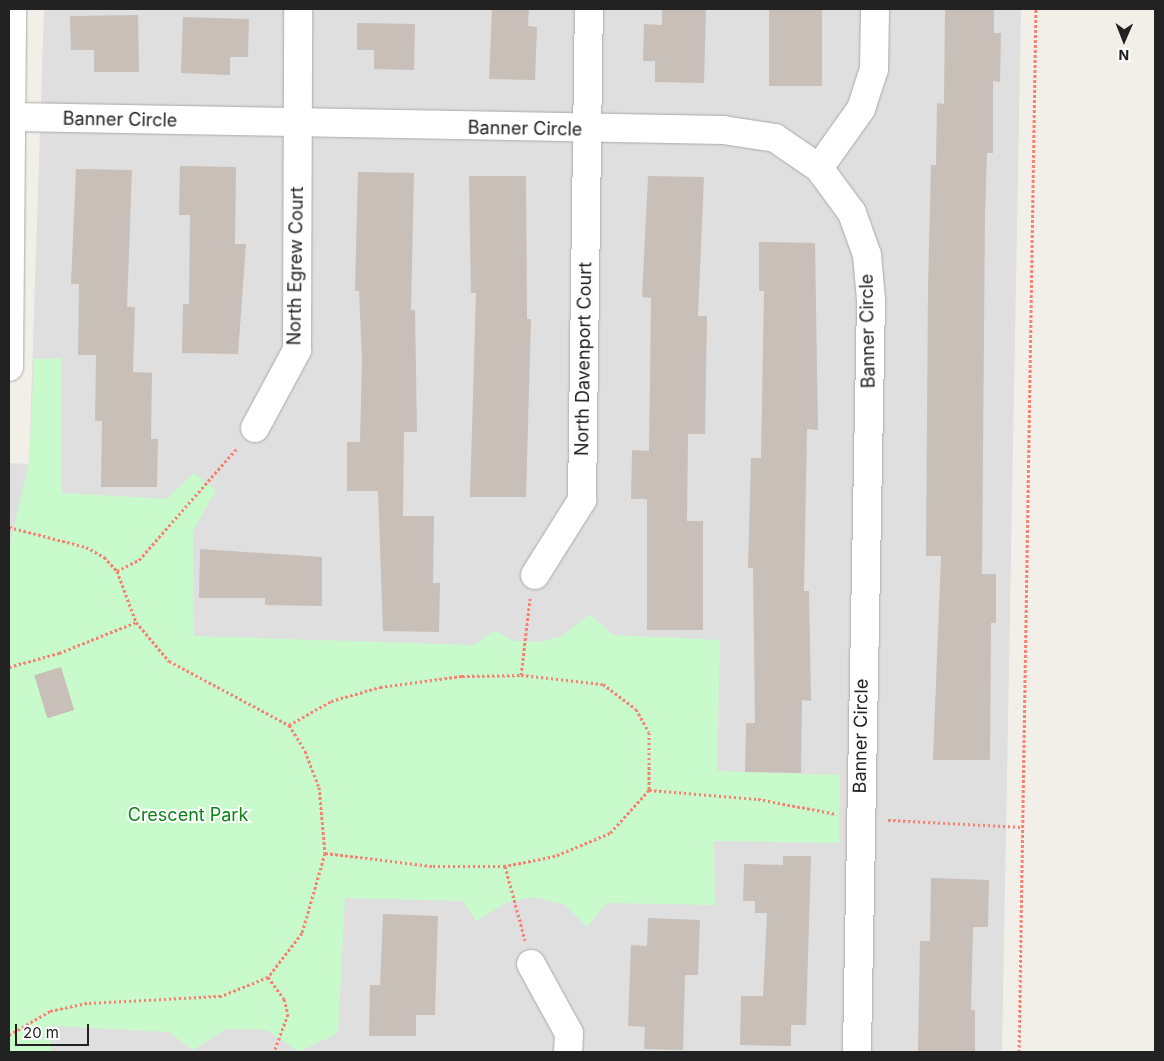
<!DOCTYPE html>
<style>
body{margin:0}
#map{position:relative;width:1164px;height:1061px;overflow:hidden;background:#f2efe9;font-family:Inter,sans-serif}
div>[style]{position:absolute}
.residential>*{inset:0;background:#e0dfdf}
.park>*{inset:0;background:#c8facc}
.building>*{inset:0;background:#c7bfb8;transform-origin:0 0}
.path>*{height:3px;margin-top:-1.5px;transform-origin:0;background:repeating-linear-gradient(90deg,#fa8072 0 2.5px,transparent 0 5px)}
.roads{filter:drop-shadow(0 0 1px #a9a9a9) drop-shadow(0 0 1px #a9a9a9)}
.minor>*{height:28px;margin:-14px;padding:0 14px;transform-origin:14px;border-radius:14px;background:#fff}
span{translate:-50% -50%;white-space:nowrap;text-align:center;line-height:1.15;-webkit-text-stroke:4px #fff;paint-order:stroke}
.street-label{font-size:18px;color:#222}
.park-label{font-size:18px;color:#0c8416}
.frame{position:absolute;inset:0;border:10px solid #222;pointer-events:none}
.north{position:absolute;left:1099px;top:15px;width:50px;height:50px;-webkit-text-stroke:4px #fff;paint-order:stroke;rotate:181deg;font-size:14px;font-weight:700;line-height:20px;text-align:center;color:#222}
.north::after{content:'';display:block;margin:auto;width:18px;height:22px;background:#222;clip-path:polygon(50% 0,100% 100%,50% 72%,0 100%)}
.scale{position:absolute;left:15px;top:1024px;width:74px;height:22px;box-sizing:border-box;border:2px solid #222;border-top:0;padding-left:6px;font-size:15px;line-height:18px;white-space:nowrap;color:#222;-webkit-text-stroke:4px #fff;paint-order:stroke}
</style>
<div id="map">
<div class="residential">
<div style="clip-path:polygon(44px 9px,1021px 9px,1002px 1052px,9px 1052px,9px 463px,29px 464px)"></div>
</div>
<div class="park">
<div style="clip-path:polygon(61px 358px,62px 493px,166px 499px,194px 473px,216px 490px,193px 531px,194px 636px,474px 645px,495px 630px,513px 641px,539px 642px,562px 636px,590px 614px,613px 635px,720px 640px,717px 771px,840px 775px,839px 843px,714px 841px,715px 905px,607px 903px,587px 927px,565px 905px,535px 897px,506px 903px,476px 921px,463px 901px,345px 898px,338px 1033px,299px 1052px,267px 1030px,226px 1029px,193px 1050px,169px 1032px,51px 1026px,51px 1052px,9px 1052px,9px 547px,29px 464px,34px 359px)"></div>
</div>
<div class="building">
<div style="clip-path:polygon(492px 9px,529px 9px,528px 26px,537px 27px,535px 80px,489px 79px)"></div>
<div style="clip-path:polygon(662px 9px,706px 9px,704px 83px,655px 82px,655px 61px,643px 61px,644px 24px,662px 25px)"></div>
<div style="left:769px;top:9px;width:53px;height:77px"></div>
<div style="clip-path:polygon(945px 9px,994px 9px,994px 33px,1001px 33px,1000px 82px,993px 81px,993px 153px,987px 153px,985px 214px,982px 574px,996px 574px,996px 623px,991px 623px,990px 760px,933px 760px,941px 556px,926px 556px,928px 286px,931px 165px,936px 165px,937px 103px,944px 104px)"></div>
<div style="clip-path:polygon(138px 15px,139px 72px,94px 72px,94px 50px,71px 50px,70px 16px)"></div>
<div style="clip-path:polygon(183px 17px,249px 19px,248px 57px,230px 57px,230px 75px,181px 73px)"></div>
<div style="clip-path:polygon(357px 23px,415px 24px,414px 70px,374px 69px,374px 50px,357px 50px)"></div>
<div style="clip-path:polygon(180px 166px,236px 167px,235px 244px,246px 244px,238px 354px,182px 353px,183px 304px,189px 304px,190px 215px,179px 215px)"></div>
<div style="clip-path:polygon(76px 169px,132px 170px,127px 307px,135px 307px,133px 372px,152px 373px,151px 439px,158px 439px,157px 487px,101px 487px,102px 421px,95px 421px,96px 355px,78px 355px,79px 284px,71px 284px)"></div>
<div style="clip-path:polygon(358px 172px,414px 173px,411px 310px,415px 310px,417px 432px,404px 432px,403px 516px,434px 516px,433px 583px,440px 583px,439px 632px,383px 631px,378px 491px,347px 491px,347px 442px,360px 442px,362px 359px,359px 291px,355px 291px)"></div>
<div style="clip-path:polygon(469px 176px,526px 176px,527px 319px,531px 319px,526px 497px,470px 497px,476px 293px,471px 293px)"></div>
<div style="clip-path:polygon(648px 176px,704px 177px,698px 316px,707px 316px,705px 434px,688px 434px,687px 521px,703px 521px,703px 630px,647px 630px,647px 499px,631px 499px,632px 450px,649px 451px,651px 298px,642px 297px)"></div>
<div style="clip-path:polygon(759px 242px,815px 243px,818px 430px,807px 429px,804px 591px,809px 591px,811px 701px,802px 700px,801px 773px,745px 772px,746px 723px,755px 723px,753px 568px,748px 568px,751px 458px,761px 458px,764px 291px,759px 291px)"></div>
<div style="clip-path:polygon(200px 549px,322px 557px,322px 606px,265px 605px,265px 598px,199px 598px)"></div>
<div style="left:61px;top:667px;width:45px;height:28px;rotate:73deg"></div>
<div style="clip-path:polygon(783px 856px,811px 856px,806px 1025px,791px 1025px,791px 1046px,740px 1045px,741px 996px,763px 996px,767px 913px,755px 913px,755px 901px,743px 901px,744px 864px,783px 865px)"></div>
<div style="clip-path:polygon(931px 878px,989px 880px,988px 927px,973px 927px,971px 1010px,975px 1010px,975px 1052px,918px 1052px,920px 941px,930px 941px)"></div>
<div style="clip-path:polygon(383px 914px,438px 916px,435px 1015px,416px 1015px,416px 1036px,369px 1036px,370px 985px,380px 985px)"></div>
<div style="clip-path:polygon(648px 918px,700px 920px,698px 975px,685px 975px,683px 1050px,644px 1049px,645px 1027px,628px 1026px,631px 945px,647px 946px)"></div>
</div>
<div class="path">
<div style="left:9px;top:527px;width:80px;rotate:14.6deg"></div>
<div style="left:86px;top:547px;width:21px;rotate:29deg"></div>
<div style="left:104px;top:557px;width:19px;rotate:47deg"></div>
<div style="left:117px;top:571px;width:54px;rotate:69.6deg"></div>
<div style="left:136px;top:622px;width:51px;rotate:49.8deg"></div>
<div style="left:169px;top:661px;width:136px;rotate:28.1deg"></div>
<div style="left:289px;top:725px;width:31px;rotate:58deg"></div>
<div style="left:305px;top:751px;width:39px;rotate:69deg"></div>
<div style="left:319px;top:787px;width:66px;rotate:84.8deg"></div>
<div style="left:325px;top:853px;width:83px;rotate:106deg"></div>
<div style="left:302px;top:933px;width:56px;rotate:127.7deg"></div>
<div style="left:268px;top:977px;width:51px;rotate:158deg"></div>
<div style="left:221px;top:996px;width:134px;rotate:177deg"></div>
<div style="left:87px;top:1003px;width:38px;rotate:168deg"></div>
<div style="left:50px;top:1011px;width:48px;rotate:149.7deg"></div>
<div style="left:117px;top:571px;width:25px;rotate:-27deg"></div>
<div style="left:139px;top:560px;width:150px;rotate:-48.8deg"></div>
<div style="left:9px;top:667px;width:52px;rotate:-15.6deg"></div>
<div style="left:59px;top:653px;width:83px;rotate:-21.9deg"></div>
<div style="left:521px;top:675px;width:77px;rotate:-83.2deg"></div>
<div style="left:289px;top:725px;width:48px;rotate:-29.7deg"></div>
<div style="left:331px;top:701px;width:51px;rotate:-15.9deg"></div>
<div style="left:380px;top:687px;width:83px;rotate:-7.6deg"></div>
<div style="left:462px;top:676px;width:59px;rotate:-1deg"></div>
<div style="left:521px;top:675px;width:82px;rotate:6.3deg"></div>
<div style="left:603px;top:684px;width:41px;rotate:37.1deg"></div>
<div style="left:636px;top:709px;width:26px;rotate:61deg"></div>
<div style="left:649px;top:732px;width:58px;rotate:90deg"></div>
<div style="left:649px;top:790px;width:58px;rotate:132.2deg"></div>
<div style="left:610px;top:833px;width:60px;rotate:157.3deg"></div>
<div style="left:555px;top:856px;width:51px;rotate:168.7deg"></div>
<div style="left:505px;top:866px;width:73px;rotate:180deg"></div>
<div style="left:432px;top:866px;width:108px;rotate:-173.1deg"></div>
<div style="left:649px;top:790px;width:109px;rotate:4.7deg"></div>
<div style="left:758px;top:799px;width:80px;rotate:10.8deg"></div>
<div style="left:888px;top:820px;width:133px;rotate:3deg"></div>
<div style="left:505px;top:866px;width:77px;rotate:74.9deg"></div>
<div style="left:268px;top:977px;width:27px;rotate:54deg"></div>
<div style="left:284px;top:999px;width:16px;rotate:75deg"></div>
<div style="left:288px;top:1014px;width:40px;rotate:110.2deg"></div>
<div style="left:1019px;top:1052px;width:1043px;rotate:-89.07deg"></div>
</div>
<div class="roads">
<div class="minor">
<div style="left:14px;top:117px;width:709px;rotate:1.05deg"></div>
<div style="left:723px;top:130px;width:53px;rotate:8.7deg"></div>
<div style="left:775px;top:138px;width:53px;rotate:34.3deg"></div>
<div style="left:819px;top:168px;width:56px;rotate:53.7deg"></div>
<div style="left:852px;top:213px;width:45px;rotate:70.3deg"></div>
<div style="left:867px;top:255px;width:45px;rotate:84.9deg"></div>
<div style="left:871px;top:300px;width:752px;rotate:91.07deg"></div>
<div style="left:819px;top:168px;width:72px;rotate:-54.6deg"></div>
<div style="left:861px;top:109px;width:42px;rotate:-72deg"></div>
<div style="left:874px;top:69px;width:60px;rotate:-89deg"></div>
<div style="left:9px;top:367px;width:358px;rotate:-89.5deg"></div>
<div style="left:255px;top:428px;width:89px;rotate:-61.7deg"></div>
<div style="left:297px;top:350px;width:341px;rotate:-89.8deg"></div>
<div style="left:535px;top:575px;width:89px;rotate:-57.9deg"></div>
<div style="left:582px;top:500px;width:491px;rotate:-89.2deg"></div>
<div style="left:531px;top:964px;width:79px;rotate:61.2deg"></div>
<div style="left:569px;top:1033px;width:19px;rotate:93deg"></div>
</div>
</div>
<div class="street-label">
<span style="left:120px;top:120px;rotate:1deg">Banner Circle</span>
<span style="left:525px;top:129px;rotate:1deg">Banner Circle</span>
<span style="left:296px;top:266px;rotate:-89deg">North Egrew Court</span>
<span style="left:868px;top:331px;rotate:-91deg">Banner Circle</span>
<span style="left:584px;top:359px;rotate:-89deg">North Davenport Court</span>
<span style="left:861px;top:736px;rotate:-89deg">Banner Circle</span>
</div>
<div class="park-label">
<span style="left:188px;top:815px">Crescent Park</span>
</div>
<div class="frame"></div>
<div class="north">N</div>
<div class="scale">20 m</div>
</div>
